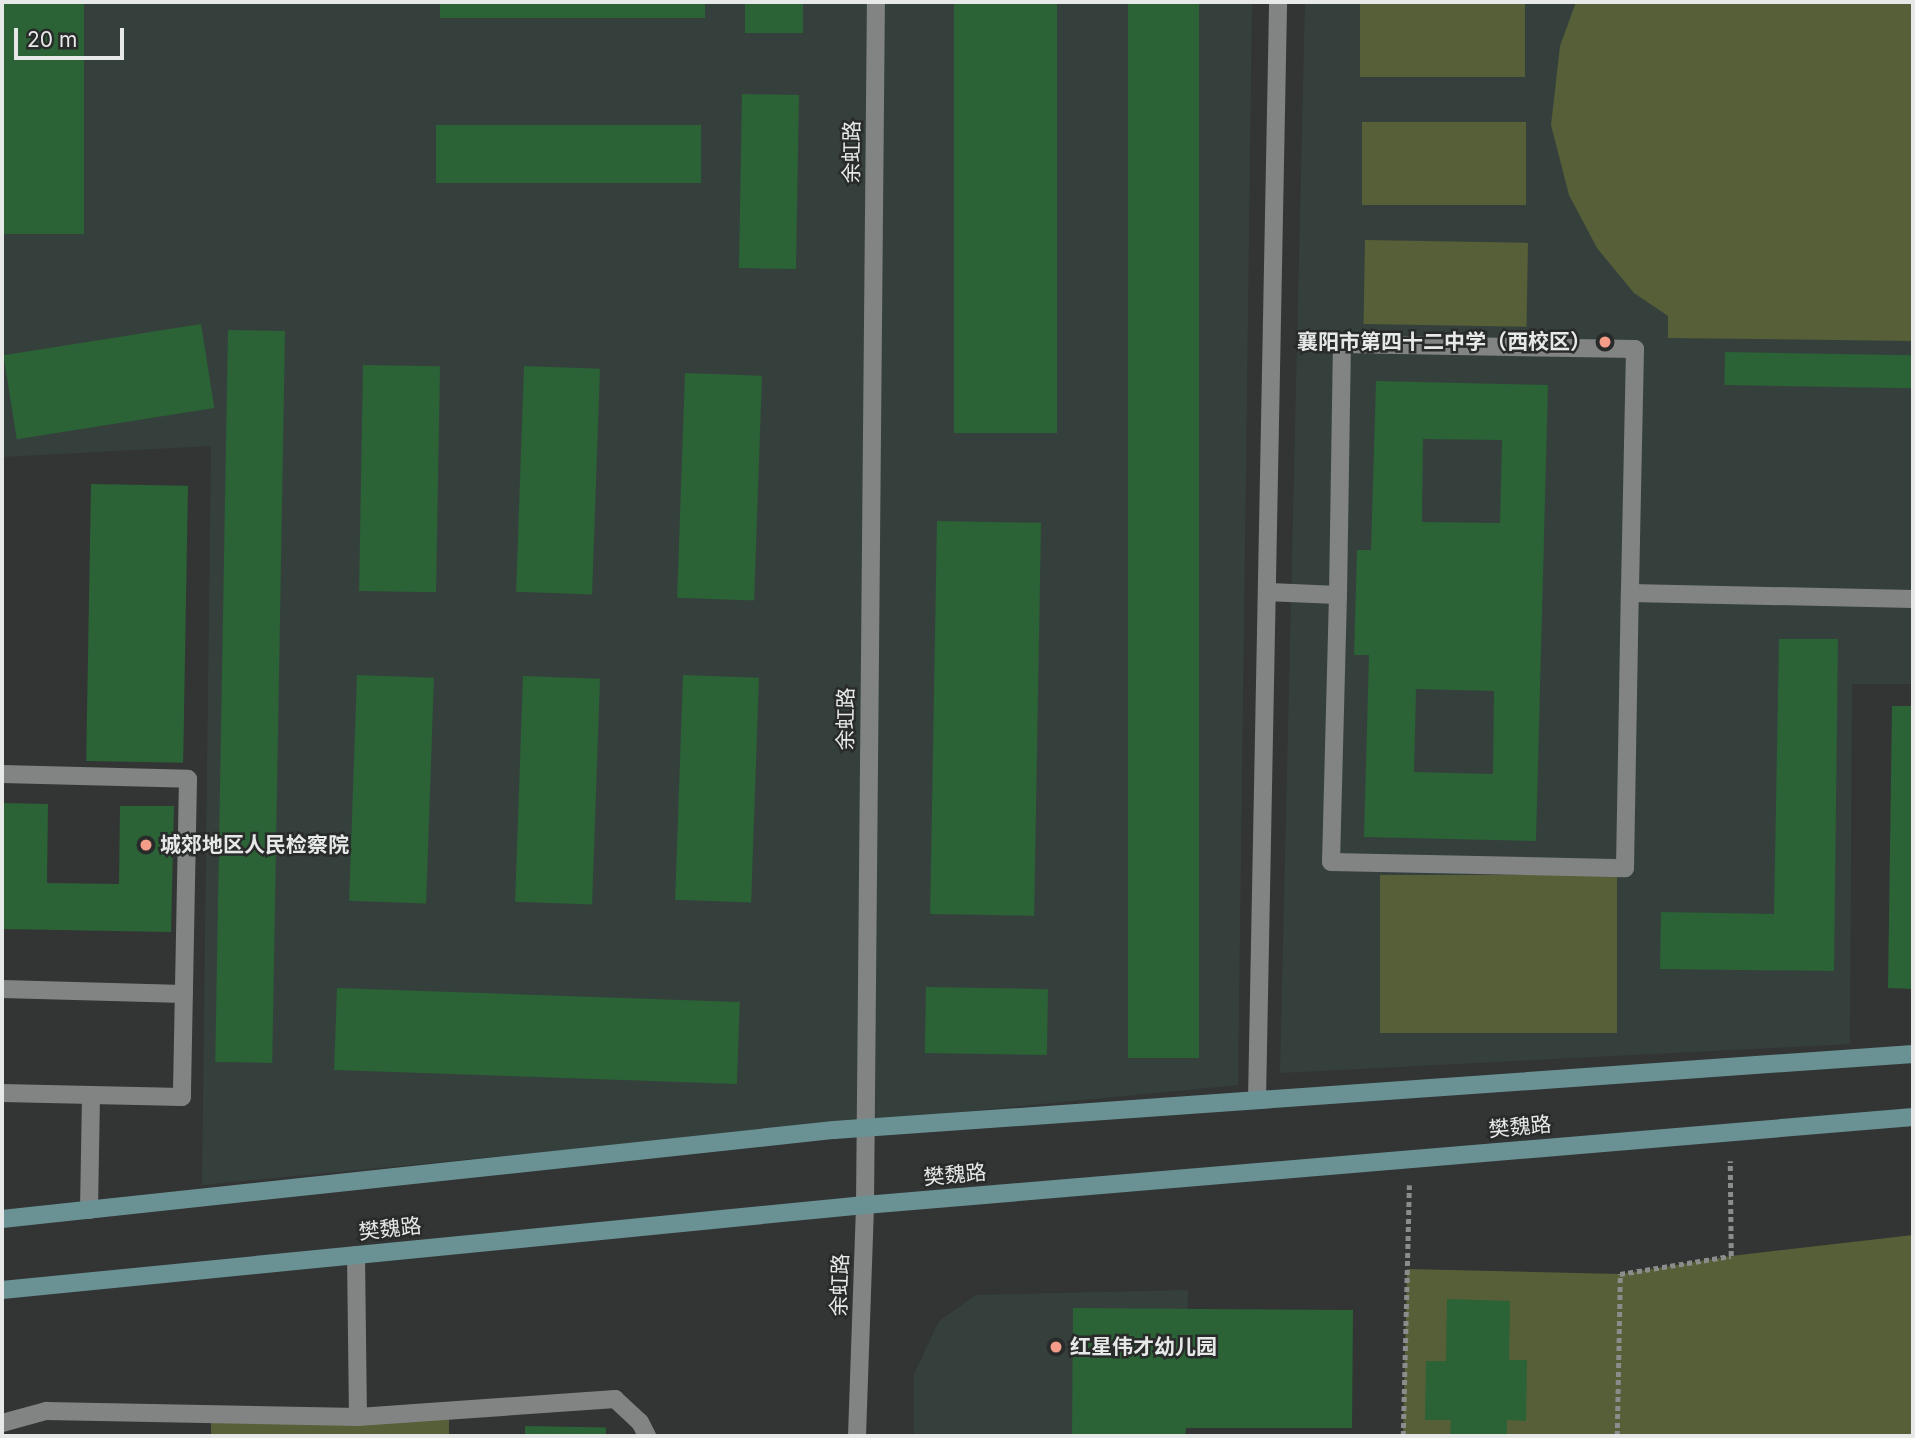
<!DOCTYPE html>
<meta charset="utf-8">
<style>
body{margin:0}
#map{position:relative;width:1915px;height:1438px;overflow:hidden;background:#323534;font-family:Inter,"Noto Sans SC",sans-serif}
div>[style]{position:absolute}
.built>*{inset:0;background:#35403d}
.green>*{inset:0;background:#565f37;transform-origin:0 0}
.building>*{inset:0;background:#2b6236;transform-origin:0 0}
.path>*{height:4.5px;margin-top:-2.25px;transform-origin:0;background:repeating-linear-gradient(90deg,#8a8d8c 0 5px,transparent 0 8.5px)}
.lane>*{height:18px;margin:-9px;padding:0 9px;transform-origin:9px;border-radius:9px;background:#818483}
.street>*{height:18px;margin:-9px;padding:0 9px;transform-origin:9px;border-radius:9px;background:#818483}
.secondary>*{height:18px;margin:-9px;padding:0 9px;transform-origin:9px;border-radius:9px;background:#6a9295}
.dots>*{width:19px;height:19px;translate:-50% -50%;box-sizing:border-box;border:4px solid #282b2a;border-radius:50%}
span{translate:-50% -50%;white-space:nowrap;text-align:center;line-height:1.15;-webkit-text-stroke:5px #282b2a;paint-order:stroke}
.street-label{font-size:21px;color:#e7e9e8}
.poi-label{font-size:21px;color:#e7e9e8;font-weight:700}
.right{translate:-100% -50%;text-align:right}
.left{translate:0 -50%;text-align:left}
.frame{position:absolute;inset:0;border:4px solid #e7e9e8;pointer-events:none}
.scale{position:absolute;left:14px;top:28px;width:110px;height:32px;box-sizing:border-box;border:4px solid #e7e9e8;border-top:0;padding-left:9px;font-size:21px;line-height:24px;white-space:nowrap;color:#e7e9e8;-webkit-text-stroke:5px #282b2a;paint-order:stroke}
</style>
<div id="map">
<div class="built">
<div style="clip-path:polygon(2px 2px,1252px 2px,1238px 1085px,202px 1185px,211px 446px,2px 457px)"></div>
<div style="clip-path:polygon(1305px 2px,1913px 2px,1913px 684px,1852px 684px,1850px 1044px,1280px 1073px)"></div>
<div style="clip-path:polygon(1188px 1290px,1185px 1436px,914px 1436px,914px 1374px,939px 1321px,976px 1295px)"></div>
</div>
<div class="green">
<div style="left:1360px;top:2px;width:165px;height:75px"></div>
<div style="clip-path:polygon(1576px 2px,1913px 2px,1913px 341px,1668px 338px,1668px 316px,1634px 293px,1597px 248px,1569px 195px,1551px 125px,1560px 46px)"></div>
<div style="left:1362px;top:122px;width:164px;height:83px"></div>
<div style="left:1365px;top:240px;width:163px;height:84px;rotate:1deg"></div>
<div style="left:1380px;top:875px;width:237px;height:158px"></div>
<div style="clip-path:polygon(1913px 1235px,1913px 1436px,1403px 1436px,1407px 1269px,1620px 1274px,1731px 1256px)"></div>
<div style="left:449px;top:1411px;width:25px;height:238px;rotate:90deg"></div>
</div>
<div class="building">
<div style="left:2px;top:2px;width:82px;height:232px"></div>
<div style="left:440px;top:2px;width:265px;height:16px"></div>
<div style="left:745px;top:2px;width:58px;height:31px"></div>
<div style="left:954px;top:2px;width:103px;height:431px"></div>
<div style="left:1128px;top:2px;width:71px;height:1056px"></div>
<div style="left:742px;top:94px;width:57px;height:174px;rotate:1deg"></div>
<div style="left:436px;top:125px;width:265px;height:58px"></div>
<div style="left:201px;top:324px;width:85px;height:200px;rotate:81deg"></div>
<div style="left:228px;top:330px;width:57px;height:732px;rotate:1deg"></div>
<div style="left:1725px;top:352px;width:188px;height:33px;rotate:1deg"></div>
<div style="left:363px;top:365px;width:77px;height:226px;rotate:1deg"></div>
<div style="left:524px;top:366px;width:76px;height:226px;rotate:2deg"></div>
<div style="left:685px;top:373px;width:77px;height:225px;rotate:2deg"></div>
<div style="clip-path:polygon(evenodd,1376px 381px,1548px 385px,1536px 841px,1364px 837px,1369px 655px,1354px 655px,1357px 550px,1371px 550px,1376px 381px,1423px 439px,1502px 440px,1500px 523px,1422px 522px,1423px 439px,1376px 381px,1416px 689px,1494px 691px,1493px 774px,1414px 772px,1416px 689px)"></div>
<div style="left:91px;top:484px;width:97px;height:277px;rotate:1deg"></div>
<div style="left:937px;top:521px;width:104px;height:393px;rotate:1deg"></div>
<div style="clip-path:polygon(1779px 639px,1838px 639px,1834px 971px,1660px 969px,1661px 912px,1774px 914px)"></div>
<div style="left:357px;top:675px;width:77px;height:226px;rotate:2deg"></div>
<div style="left:683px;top:675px;width:76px;height:225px;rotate:2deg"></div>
<div style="left:523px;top:676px;width:77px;height:226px;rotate:2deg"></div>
<div style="clip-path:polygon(1892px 706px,1913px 706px,1913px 989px,1888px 988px)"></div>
<div style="clip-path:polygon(2px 803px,48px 804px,47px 883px,119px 884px,120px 806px,174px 806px,171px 932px,2px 929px)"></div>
<div style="left:926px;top:987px;width:122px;height:66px;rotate:1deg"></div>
<div style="left:337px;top:988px;width:403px;height:82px;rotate:2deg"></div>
<div style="clip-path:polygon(1447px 1299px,1510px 1301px,1509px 1360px,1527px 1360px,1526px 1421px,1507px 1420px,1507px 1436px,1450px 1436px,1451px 1420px,1425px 1420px,1426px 1361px,1446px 1361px)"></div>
<div style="clip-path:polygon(1073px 1308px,1353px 1310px,1352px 1428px,1186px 1428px,1185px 1436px,1072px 1436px)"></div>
<div style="left:525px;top:1426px;width:81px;height:10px;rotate:1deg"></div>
</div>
<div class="path">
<div style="left:1403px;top:1436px;width:251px;rotate:-88.6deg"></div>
<div style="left:1617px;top:1436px;width:162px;rotate:-88.9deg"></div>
<div style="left:1620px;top:1274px;width:112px;rotate:-9.2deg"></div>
<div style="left:1731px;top:1256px;width:95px;rotate:-90.6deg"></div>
</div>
<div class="lane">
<div style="left:1267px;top:592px;width:71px;rotate:2.4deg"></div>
<div style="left:1338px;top:595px;width:267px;rotate:91.5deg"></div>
<div style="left:1331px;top:862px;width:294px;rotate:1.2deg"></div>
<div style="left:1625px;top:868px;width:275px;rotate:-89deg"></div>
<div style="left:1630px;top:593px;width:283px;rotate:1.2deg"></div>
<div style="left:1338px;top:595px;width:251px;rotate:-89.1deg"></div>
<div style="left:1342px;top:344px;width:293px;rotate:1deg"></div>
<div style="left:1635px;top:349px;width:244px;rotate:91.2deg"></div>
<div style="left:2px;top:774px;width:186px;rotate:1.5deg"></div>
<div style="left:188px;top:779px;width:318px;rotate:91.1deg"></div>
<div style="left:182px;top:1097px;width:180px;rotate:-178.7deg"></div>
<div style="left:2px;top:989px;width:182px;rotate:1.6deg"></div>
<div style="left:1257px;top:1100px;width:1098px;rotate:-88.9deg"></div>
<div style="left:89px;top:1210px;width:115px;rotate:-89deg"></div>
<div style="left:356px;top:1255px;width:162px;rotate:89.3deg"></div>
<div style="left:358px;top:1417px;width:258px;rotate:-4deg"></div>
<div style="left:615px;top:1399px;width:34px;rotate:43deg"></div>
<div style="left:640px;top:1422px;width:16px;rotate:63deg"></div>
<div style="left:2px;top:1423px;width:46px;rotate:-15.3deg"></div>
<div style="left:46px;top:1411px;width:312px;rotate:1.1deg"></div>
</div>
<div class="street">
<div style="left:857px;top:1436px;width:231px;rotate:-88deg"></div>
<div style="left:865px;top:1205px;width:1203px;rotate:-89.48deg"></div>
</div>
<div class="secondary">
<div style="left:2px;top:1219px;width:837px;rotate:-6.11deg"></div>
<div style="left:834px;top:1130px;width:1082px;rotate:-4.03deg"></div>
<div style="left:2px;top:1290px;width:867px;rotate:-5.63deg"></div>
<div style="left:865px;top:1205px;width:1052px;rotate:-4.8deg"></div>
</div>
<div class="dots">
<div style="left:1605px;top:342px;background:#f49e8a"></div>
<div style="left:146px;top:845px;background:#f49e8a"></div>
<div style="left:1056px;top:1347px;background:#f49e8a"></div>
</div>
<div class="street-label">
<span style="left:852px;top:152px;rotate:-89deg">余虹路</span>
<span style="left:846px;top:719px;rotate:-89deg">余虹路</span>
<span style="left:1520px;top:1127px;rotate:-5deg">樊魏路</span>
<span style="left:955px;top:1175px;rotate:-5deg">樊魏路</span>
<span style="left:390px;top:1229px;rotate:-6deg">樊魏路</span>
<span style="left:840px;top:1285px;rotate:-88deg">余虹路</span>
</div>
<div class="poi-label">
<span class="right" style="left:1591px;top:342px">襄阳市第四十二中学（西校区）</span>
<span class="left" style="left:160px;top:845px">城郊地区人民检察院</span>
<span class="left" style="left:1070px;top:1347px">红星伟才幼儿园</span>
</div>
<div class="frame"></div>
<div class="scale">20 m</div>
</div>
